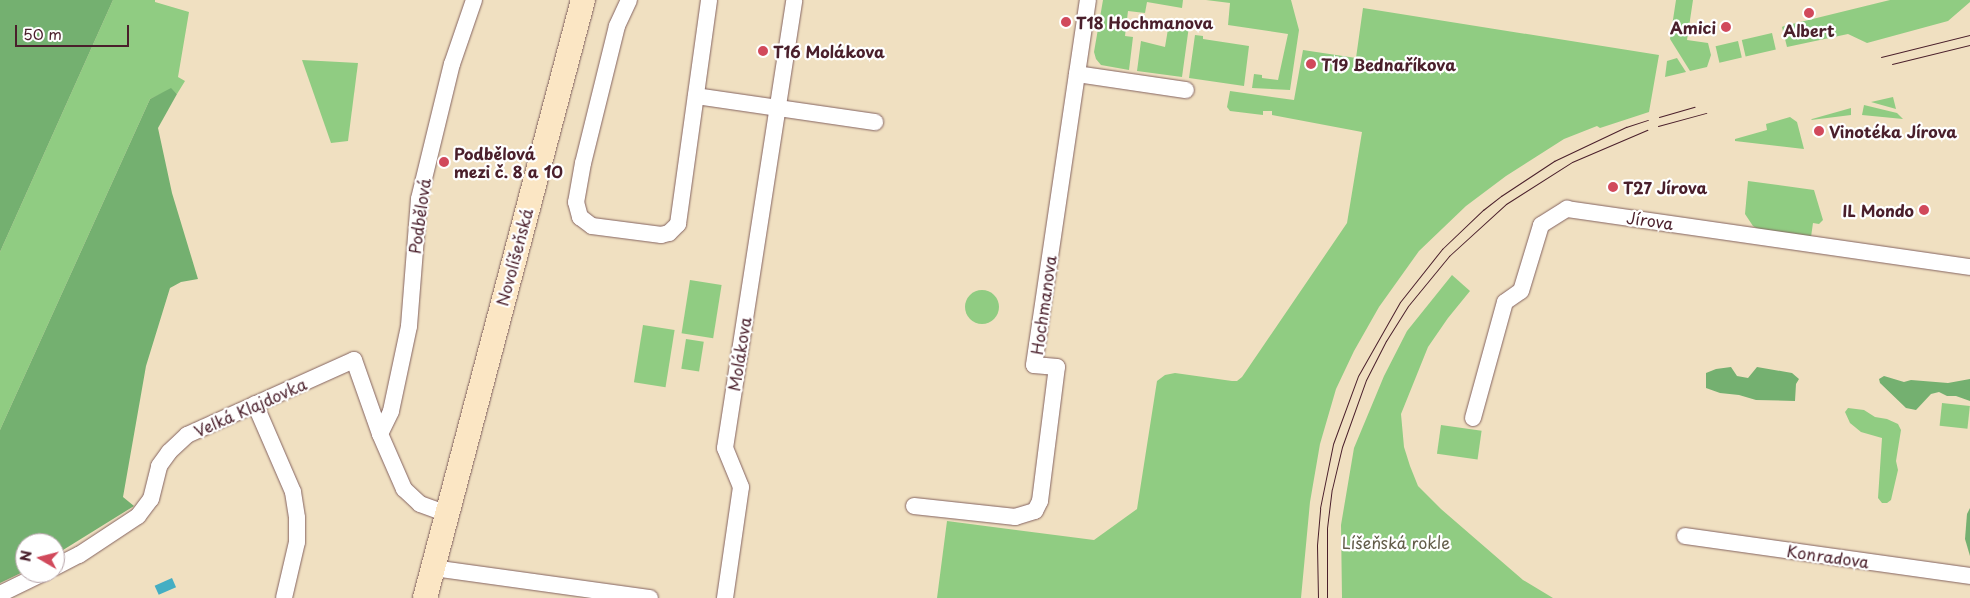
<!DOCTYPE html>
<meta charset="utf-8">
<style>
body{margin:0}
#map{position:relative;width:1970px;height:598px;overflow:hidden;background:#f0e0c1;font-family:"Playpen Sans",sans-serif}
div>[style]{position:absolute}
.green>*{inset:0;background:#90cc82;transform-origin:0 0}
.round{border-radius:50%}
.forest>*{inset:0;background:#74b070}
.water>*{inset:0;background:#44aec3;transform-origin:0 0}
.roads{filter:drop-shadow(0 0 1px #846360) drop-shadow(0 0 1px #846360)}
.street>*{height:16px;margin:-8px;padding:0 8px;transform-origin:8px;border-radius:8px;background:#fff}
.secondary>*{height:24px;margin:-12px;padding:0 12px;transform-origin:12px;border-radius:12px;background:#fbe6c4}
.tram>*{height:1px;margin:-0.5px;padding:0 0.5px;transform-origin:0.5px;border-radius:0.5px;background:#4a1f2b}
.dots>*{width:14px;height:14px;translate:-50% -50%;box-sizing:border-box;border:2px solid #fff;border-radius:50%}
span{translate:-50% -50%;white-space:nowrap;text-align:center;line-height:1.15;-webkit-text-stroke:4.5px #fff;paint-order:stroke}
.poi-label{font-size:16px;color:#4a1f2b;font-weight:700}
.left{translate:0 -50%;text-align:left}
.right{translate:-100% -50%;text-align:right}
.street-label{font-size:16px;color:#4a1f2b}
.park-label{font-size:16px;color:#625c49}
.north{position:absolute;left:15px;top:533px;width:50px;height:50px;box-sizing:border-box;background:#fff;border:1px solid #b7a5aa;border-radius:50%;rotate:278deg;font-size:14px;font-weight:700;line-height:20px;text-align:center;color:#4a1f2b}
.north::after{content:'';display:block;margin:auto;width:18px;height:22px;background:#d1495b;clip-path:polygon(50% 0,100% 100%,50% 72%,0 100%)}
.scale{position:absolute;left:15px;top:25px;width:114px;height:22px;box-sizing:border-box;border:2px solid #4a1f2b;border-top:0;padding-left:6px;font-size:15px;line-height:18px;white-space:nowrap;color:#4a1f2b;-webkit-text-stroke:4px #fff;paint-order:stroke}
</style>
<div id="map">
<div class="green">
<div style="clip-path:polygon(113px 0,155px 0,155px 2px,189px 12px,178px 77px,185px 81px,177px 94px,171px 89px,150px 99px,0 430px,0 252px)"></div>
<div style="clip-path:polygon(1103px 0,1183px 0,1182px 8px,1147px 2px,1145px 13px,1128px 11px,1125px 36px,1133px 37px,1129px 70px,1101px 65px,1096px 59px,1094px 52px)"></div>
<div style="clip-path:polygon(1206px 0,1291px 0,1299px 30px,1290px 90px,1252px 88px,1254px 74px,1262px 75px,1262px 78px,1278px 80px,1288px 34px,1228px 25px,1230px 3px)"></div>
<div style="clip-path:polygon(1676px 0,1693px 0,1687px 40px,1708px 43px,1711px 55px,1707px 67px,1690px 71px,1670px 39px)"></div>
<div style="clip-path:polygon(1890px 0,1970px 0,1970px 2px,1948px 21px,1867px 43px,1848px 34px,1787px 47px,1782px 27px,1784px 26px)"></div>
<div style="clip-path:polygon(1363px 8px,1659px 55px,1649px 112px,1600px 128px,1597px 126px,1564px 139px,1506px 176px,1466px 206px,1419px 251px,1379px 307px,1354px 351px,1336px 389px,1320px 444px,1310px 502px,1301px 598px,937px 598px,947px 521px,1094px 540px,1137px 509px,1157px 381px,1165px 375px,1175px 373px,1232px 381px,1237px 381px,1242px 377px,1347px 223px,1362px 132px,1272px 115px,1272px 111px,1263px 111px,1263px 115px,1230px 111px,1227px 107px,1230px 91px,1294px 100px,1303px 50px,1356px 58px)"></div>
<div style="clip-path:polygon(1169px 23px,1189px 26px,1182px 77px,1137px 71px,1141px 41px,1165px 47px)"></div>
<div style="left:1772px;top:33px;width:17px;height:31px;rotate:77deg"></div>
<div style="clip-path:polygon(1195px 35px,1203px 36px,1203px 39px,1249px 46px,1244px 86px,1189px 78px)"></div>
<div style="left:1738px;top:41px;width:17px;height:23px;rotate:77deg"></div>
<div style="clip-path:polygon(1677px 58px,1686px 72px,1665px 77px,1667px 61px)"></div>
<div style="clip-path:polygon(302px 60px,358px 63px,348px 141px,331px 143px)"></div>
<div style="clip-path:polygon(1893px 97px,1896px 109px,1871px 102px)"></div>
<div style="clip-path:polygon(1864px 105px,1897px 113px,1903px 119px,1862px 115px)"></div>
<div style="clip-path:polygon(1851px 108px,1851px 115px,1811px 120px,1812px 119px)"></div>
<div style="clip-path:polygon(1790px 117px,1797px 122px,1804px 149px,1735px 141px,1735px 139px,1767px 130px,1766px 124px)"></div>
<div style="clip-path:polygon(1748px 181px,1814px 190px,1823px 220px,1819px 224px,1813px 223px,1811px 237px,1758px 229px,1753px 226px,1745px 214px)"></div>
<div style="clip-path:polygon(1452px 275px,1470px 291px,1448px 318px,1428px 347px,1401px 414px,1404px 447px,1410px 466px,1418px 486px,1441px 509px,1523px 580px,1553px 598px,1342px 598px,1341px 525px,1354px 448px,1384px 376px,1407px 331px)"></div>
<div style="left:690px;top:280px;width:32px;height:54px;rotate:9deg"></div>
<div class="round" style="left:965px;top:290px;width:34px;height:34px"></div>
<div style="left:643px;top:325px;width:32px;height:58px;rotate:9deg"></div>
<div style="left:686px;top:339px;width:18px;height:30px;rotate:9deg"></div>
<div style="left:1942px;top:403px;width:28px;height:23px;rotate:6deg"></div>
<div style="clip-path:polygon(1848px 408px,1864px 410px,1875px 417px,1887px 419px,1898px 424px,1901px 430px,1896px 461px,1898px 470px,1891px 500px,1887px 503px,1882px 503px,1878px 498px,1882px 438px,1861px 432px,1850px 423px,1845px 412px)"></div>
<div style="left:1441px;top:425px;width:41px;height:29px;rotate:8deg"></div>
</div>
<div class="forest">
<div style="clip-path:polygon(0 0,113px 0,0 252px)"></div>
<div style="clip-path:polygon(171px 88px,177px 94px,158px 128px,172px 193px,198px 279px,181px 282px,170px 288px,146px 366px,123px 497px,134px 506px,55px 555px,55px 543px,25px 543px,25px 571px,0 583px,0 430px,150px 99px)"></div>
<div style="clip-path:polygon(1731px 367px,1737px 376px,1748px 378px,1757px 367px,1792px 373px,1799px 379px,1796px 384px,1795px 401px,1756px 400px,1739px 395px,1720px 393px,1706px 388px,1706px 373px,1716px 369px)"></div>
<div style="clip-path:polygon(1884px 376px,1904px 382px,1911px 380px,1948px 383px,1970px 379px,1970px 401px,1956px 396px,1947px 396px,1939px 392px,1931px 394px,1916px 410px,1906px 408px,1880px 383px,1879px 379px)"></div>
<div style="clip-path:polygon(1970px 508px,1970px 556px,1965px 539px,1967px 514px)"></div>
</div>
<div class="water">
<div style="left:172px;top:578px;width:10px;height:19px;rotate:66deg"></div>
</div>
<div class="roads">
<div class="street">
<div style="left:629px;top:0;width:29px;rotate:115deg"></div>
<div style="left:617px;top:26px;width:141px;rotate:103.9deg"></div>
<div style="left:583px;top:163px;width:40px;rotate:100deg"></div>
<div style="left:576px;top:202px;width:16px;rotate:75deg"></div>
<div style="left:580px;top:217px;width:15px;rotate:37deg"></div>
<div style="left:592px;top:226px;width:70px;rotate:7.4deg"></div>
<div style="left:661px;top:235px;width:8px;rotate:-14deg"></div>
<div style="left:669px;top:233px;width:13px;rotate:-45deg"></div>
<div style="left:678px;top:224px;width:226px;rotate:-82.1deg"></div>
<div style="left:1077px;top:74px;width:110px;rotate:8.4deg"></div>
<div style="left:696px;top:96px;width:181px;rotate:8.3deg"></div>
<div style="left:255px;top:404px;width:96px;rotate:66.6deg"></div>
<div style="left:293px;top:492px;width:26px;rotate:81deg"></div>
<div style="left:297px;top:518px;width:24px;rotate:90deg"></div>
<div style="left:297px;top:542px;width:57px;rotate:103.1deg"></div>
<div style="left:1473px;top:418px;width:120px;rotate:-74.6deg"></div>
<div style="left:1505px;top:302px;width:19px;rotate:-35deg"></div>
<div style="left:1521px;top:291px;width:69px;rotate:-73.1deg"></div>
<div style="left:1541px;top:225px;width:31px;rotate:-32deg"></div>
<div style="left:1567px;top:209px;width:407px;rotate:8.2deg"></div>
<div style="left:380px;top:434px;width:25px;rotate:-64deg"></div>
<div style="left:391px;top:411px;width:87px;rotate:-78deg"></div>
<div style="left:409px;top:326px;width:127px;rotate:-85.5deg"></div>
<div style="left:419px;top:199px;width:139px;rotate:-76.3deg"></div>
<div style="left:452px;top:64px;width:68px;rotate:-71deg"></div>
<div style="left:914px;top:506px;width:102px;rotate:6.2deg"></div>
<div style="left:1015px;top:517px;width:21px;rotate:-17deg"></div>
<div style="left:1035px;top:511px;width:11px;rotate:-63deg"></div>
<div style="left:1040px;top:501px;width:135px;rotate:-82.8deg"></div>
<div style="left:1057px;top:367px;width:23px;rotate:-175deg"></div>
<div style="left:1034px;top:365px;width:369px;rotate:-81.6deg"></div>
<div style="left:1685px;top:536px;width:288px;rotate:8deg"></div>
<div style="left:55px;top:567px;width:27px;rotate:-27deg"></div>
<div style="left:79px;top:555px;width:71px;rotate:-33.5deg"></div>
<div style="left:138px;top:516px;width:21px;rotate:-53deg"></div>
<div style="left:151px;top:499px;width:34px;rotate:-76deg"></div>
<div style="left:159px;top:466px;width:17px;rotate:-54deg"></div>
<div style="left:169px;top:452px;width:25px;rotate:-43deg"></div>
<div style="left:187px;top:435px;width:183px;rotate:-24.2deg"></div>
<div style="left:354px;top:360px;width:78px;rotate:70.6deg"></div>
<div style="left:380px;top:434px;width:60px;rotate:66.4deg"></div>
<div style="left:404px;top:489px;width:22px;rotate:43deg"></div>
<div style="left:420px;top:504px;width:30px;rotate:20deg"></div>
<div style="left:433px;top:568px;width:219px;rotate:7.9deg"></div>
<div style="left:0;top:594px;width:48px;rotate:-26deg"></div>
<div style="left:725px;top:598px;width:112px;rotate:-81.8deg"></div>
<div style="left:741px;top:487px;width:42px;rotate:-112.3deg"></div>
<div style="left:725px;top:448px;width:453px;rotate:-81.2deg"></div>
</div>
<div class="secondary">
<div style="left:425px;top:598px;width:619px;rotate:-75.2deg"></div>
</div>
</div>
<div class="tram">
<div style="left:1881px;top:57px;width:92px;rotate:-13.9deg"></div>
<div style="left:1892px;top:64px;width:80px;rotate:-13.7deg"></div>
<div style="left:1659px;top:117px;width:37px;rotate:-16deg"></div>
<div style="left:1658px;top:126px;width:50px;rotate:-15.2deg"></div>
<div style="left:1318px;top:598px;width:53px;rotate:-91.1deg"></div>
<div style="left:1317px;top:545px;width:37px;rotate:-85deg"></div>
<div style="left:1320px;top:508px;width:65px;rotate:-78.5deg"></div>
<div style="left:1333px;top:444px;width:72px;rotate:-69.8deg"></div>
<div style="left:1358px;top:376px;width:85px;rotate:-60.4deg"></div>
<div style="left:1400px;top:302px;width:68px;rotate:-51.6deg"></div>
<div style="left:1442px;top:249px;width:57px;rotate:-43.6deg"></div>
<div style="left:1483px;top:210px;width:23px;rotate:-38deg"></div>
<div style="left:1501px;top:196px;width:64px;rotate:-33.4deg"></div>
<div style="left:1554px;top:161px;width:80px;rotate:-25.3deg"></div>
<div style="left:1626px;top:127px;width:23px;rotate:-18deg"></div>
<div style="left:1327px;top:598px;width:70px;rotate:-90deg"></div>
<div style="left:1327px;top:528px;width:39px;rotate:-83deg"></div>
<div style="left:1332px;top:489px;width:43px;rotate:-76.6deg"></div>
<div style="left:1342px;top:447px;width:71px;rotate:-70.3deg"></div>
<div style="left:1366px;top:380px;width:44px;rotate:-62.9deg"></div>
<div style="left:1386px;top:341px;width:41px;rotate:-57.8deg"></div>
<div style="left:1408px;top:306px;width:65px;rotate:-50.6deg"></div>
<div style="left:1449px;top:256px;width:77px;rotate:-42.4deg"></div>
<div style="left:1506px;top:204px;width:78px;rotate:-32.5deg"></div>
<div style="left:1572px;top:162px;width:82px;rotate:-23.1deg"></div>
</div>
<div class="dots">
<div style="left:1809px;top:13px;background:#d1495b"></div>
<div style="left:1066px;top:22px;background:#d1495b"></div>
<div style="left:1726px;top:27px;background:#d1495b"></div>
<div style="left:763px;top:51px;background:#d1495b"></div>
<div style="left:1311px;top:64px;background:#d1495b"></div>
<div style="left:1819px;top:131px;background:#d1495b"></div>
<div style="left:444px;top:162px;background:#d1495b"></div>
<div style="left:1613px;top:187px;background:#d1495b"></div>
<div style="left:1924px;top:210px;background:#d1495b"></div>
</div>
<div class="poi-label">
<span class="left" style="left:1076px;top:22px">T18 Hochmanova</span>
<span class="right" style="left:1716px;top:27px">Amici</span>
<span style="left:1809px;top:30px">Albert</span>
<span class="left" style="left:773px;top:51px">T16 Molákova</span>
<span class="left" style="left:1321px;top:64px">T19 Bednaříkova</span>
<span class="left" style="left:1829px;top:131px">Vinotéka Jírova</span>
<span class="left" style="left:454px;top:162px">Podbělová<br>mezi č. 8 a 10</span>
<span class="left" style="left:1623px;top:187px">T27 Jírova</span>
<span class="right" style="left:1914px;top:210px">IL Mondo</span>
</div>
<div class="street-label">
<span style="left:419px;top:216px;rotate:-82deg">Podbělová</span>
<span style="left:1650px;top:220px;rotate:8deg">Jírova</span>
<span style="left:514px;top:257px;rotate:-75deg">Novolíšeňská</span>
<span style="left:1043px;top:305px;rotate:-82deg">Hochmanova</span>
<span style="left:739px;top:354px;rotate:-81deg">Molákova</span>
<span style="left:250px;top:407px;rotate:-24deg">Velká Klajdovka</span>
<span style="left:1828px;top:556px;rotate:8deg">Konradova</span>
</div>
<div class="park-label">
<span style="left:1396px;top:542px">Líšeňská rokle</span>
</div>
<div class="north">N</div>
<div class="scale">50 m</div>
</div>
